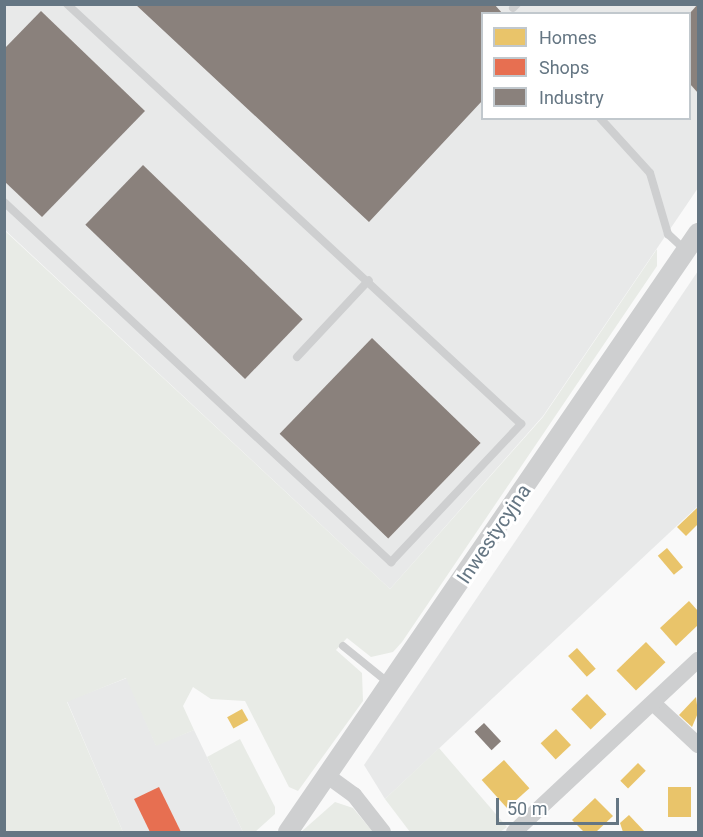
<!DOCTYPE html>
<style>
body{margin:0}
#map{position:relative;width:703px;height:837px;overflow:hidden;background:#f9f9f9;font-family:Roboto,sans-serif}
div>[style]{position:absolute}
.built>*{inset:0;background:#e8e9e9}
.green>*{inset:0;background:#e8ebe6}
.homes>*{inset:0;background:#e9c46a;transform-origin:0 0}
.shops>*{inset:0;background:#e76f51}
.industry>*{inset:0;background:#8a817c;transform-origin:0 0}
.service>*{height:8px;margin:-4px;padding:0 4px;transform-origin:4px;border-radius:4px;background:#cecfd0}
.minor>*{height:16px;margin:-8px;padding:0 8px;transform-origin:8px;border-radius:8px;background:#cecfd0}
.tertiary>*{height:20px;margin:-10px;padding:0 10px;transform-origin:10px;border-radius:10px;background:#cecfd0}
span{translate:-50% -50%;white-space:nowrap;text-align:center;line-height:1.15;-webkit-text-stroke:6px #fff;paint-order:stroke}
.street-label{font-size:20px;color:#657683}
.frame{position:absolute;inset:0;border:6px solid #657683;pointer-events:none}
.legend{position:absolute;left:481px;top:12px;width:210px;height:108px;box-sizing:border-box;background:#fff;border:2px solid #c1c8cd;margin:0;padding:8px 10px;list-style:none;font-size:18px;color:#657683}
.legend li{display:flex;align-items:center;gap:12px;height:30px}
.legend b{width:30px;border:2px solid #c1c8cd}
.scale{position:absolute;left:496px;top:798px;width:123px;height:27px;box-sizing:border-box;border:3px solid #657683;border-top:0;padding-left:8px;font-size:18px;line-height:21px;white-space:nowrap;color:#657683;-webkit-text-stroke:4px #fff;paint-order:stroke}
</style>
<div id="map">
<div class="built">
<div style="clip-path:polygon(evenodd,4px 5px,698px 5px,698px 188px,543px 416px,390px 589px,5px 230px,4px 5px,482px 14px,690px 14px,690px 118px,482px 118px,482px 14px)"></div>
<div style="clip-path:polygon(698px 271px,698px 506px,385px 799px,364px 765px)"></div>
<div style="clip-path:polygon(127px 678px,156px 745px,194px 730px,243px 832px,123px 832px,67px 701px)"></div>
</div>
<div class="green">
<div style="clip-path:polygon(4px 230px,390px 589px,543px 417px,657px 249px,657px 266px,402px 642px,393px 652px,371px 657px,347px 638px,336px 650px,362px 673px,363px 701px,298px 791px,289px 787px,245px 701px,211px 699px,193px 687px,183px 706px,194px 730px,156px 746px,126px 678px,67px 702px,123px 832px,5px 832px)"></div>
<div style="clip-path:polygon(240px 739px,275px 807px,275px 814px,255px 832px,243px 832px,207px 757px)"></div>
<div style="clip-path:polygon(439px 748px,507px 827px,500px 832px,410px 832px,385px 799px)"></div>
<div style="clip-path:polygon(335px 802px,353px 808px,373px 832px,301px 832px)"></div>
</div>
<div class="homes">
<div style="clip-path:polygon(697px 508px,698px 524px,686px 536px,677px 527px)"></div>
<div style="left:667px;top:548px;width:25px;height:12px;rotate:50deg"></div>
<div style="clip-path:polygon(689px 601px,698px 611px,698px 625px,676px 646px,660px 628px)"></div>
<div style="left:646px;top:642px;width:28px;height:41px;rotate:46deg"></div>
<div style="left:577px;top:648px;width:28px;height:12px;rotate:48deg"></div>
<div style="left:587px;top:694px;width:28px;height:22px;rotate:46deg"></div>
<div style="clip-path:polygon(696px 697px,698px 713px,692px 727px,679px 715px)"></div>
<div style="left:242px;top:709px;width:13px;height:17px;rotate:61deg"></div>
<div style="left:556px;top:729px;width:22px;height:21px;rotate:47deg"></div>
<div style="left:504px;top:760px;width:38px;height:30px;rotate:48deg"></div>
<div style="left:638px;top:763px;width:11px;height:25px;rotate:45deg"></div>
<div style="left:668px;top:787px;width:23px;height:30px"></div>
<div style="clip-path:polygon(595px 798px,613px 816px,596px 832px,584px 832px,572px 820px)"></div>
<div style="clip-path:polygon(629px 815px,645px 832px,623px 832px,620px 823px)"></div>
</div>
<div class="shops">
<div style="clip-path:polygon(159px 787px,181px 832px,150px 832px,134px 799px)"></div>
</div>
<div class="industry">
<div style="clip-path:polygon(135px 4px,494px 4px,503px 14px,482px 14px,482px 101px,369px 222px)"></div>
<div style="clip-path:polygon(698px 4px,698px 93px,690px 84px,690px 13px)"></div>
<div style="clip-path:polygon(41px 11px,145px 111px,42px 217px,4px 181px,4px 49px)"></div>
<div style="left:143px;top:165px;width:222px;height:83px;rotate:44deg"></div>
<div style="left:372px;top:338px;width:151px;height:133px;rotate:44deg"></div>
<div style="left:484px;top:723px;width:25px;height:13px;rotate:47deg"></div>
</div>
<div class="service">
<div style="left:513px;top:8px;width:6px;rotate:-45deg"></div>
<div style="left:600px;top:118px;width:74px;rotate:47.7deg"></div>
<div style="left:650px;top:173px;width:64px;rotate:73.6deg"></div>
<div style="left:668px;top:234px;width:23px;rotate:43deg"></div>
<div style="left:4px;top:202px;width:529px;rotate:42.93deg"></div>
<div style="left:391px;top:562px;width:190px;rotate:-46.7deg"></div>
<div style="left:521px;top:424px;width:618px;rotate:-137.23deg"></div>
<div style="left:297px;top:357px;width:105px;rotate:-46.9deg"></div>
<div style="left:343px;top:646px;width:60px;rotate:39deg"></div>
</div>
<div class="minor">
<div style="left:653px;top:703px;width:62px;rotate:43deg"></div>
<div style="left:329px;top:777px;width:31px;rotate:36deg"></div>
<div style="left:354px;top:795px;width:47px;rotate:51.9deg"></div>
<div style="left:514px;top:832px;width:252px;rotate:-43.1deg"></div>
</div>
<div class="tertiary">
<div style="left:288px;top:832px;width:726px;rotate:-55.61deg"></div>
</div>
<div class="street-label">
<span style="left:494px;top:534px;rotate:-56deg">Inwestycyjna</span>
</div>
<div class="frame"></div>
<ul class="legend">
<li><b style="height:16px;background:#e9c46a"></b>Homes</li>
<li><b style="height:16px;background:#e76f51"></b>Shops</li>
<li><b style="height:16px;background:#8a817c"></b>Industry</li>
</ul>
<div class="scale">50 m</div>
</div>
